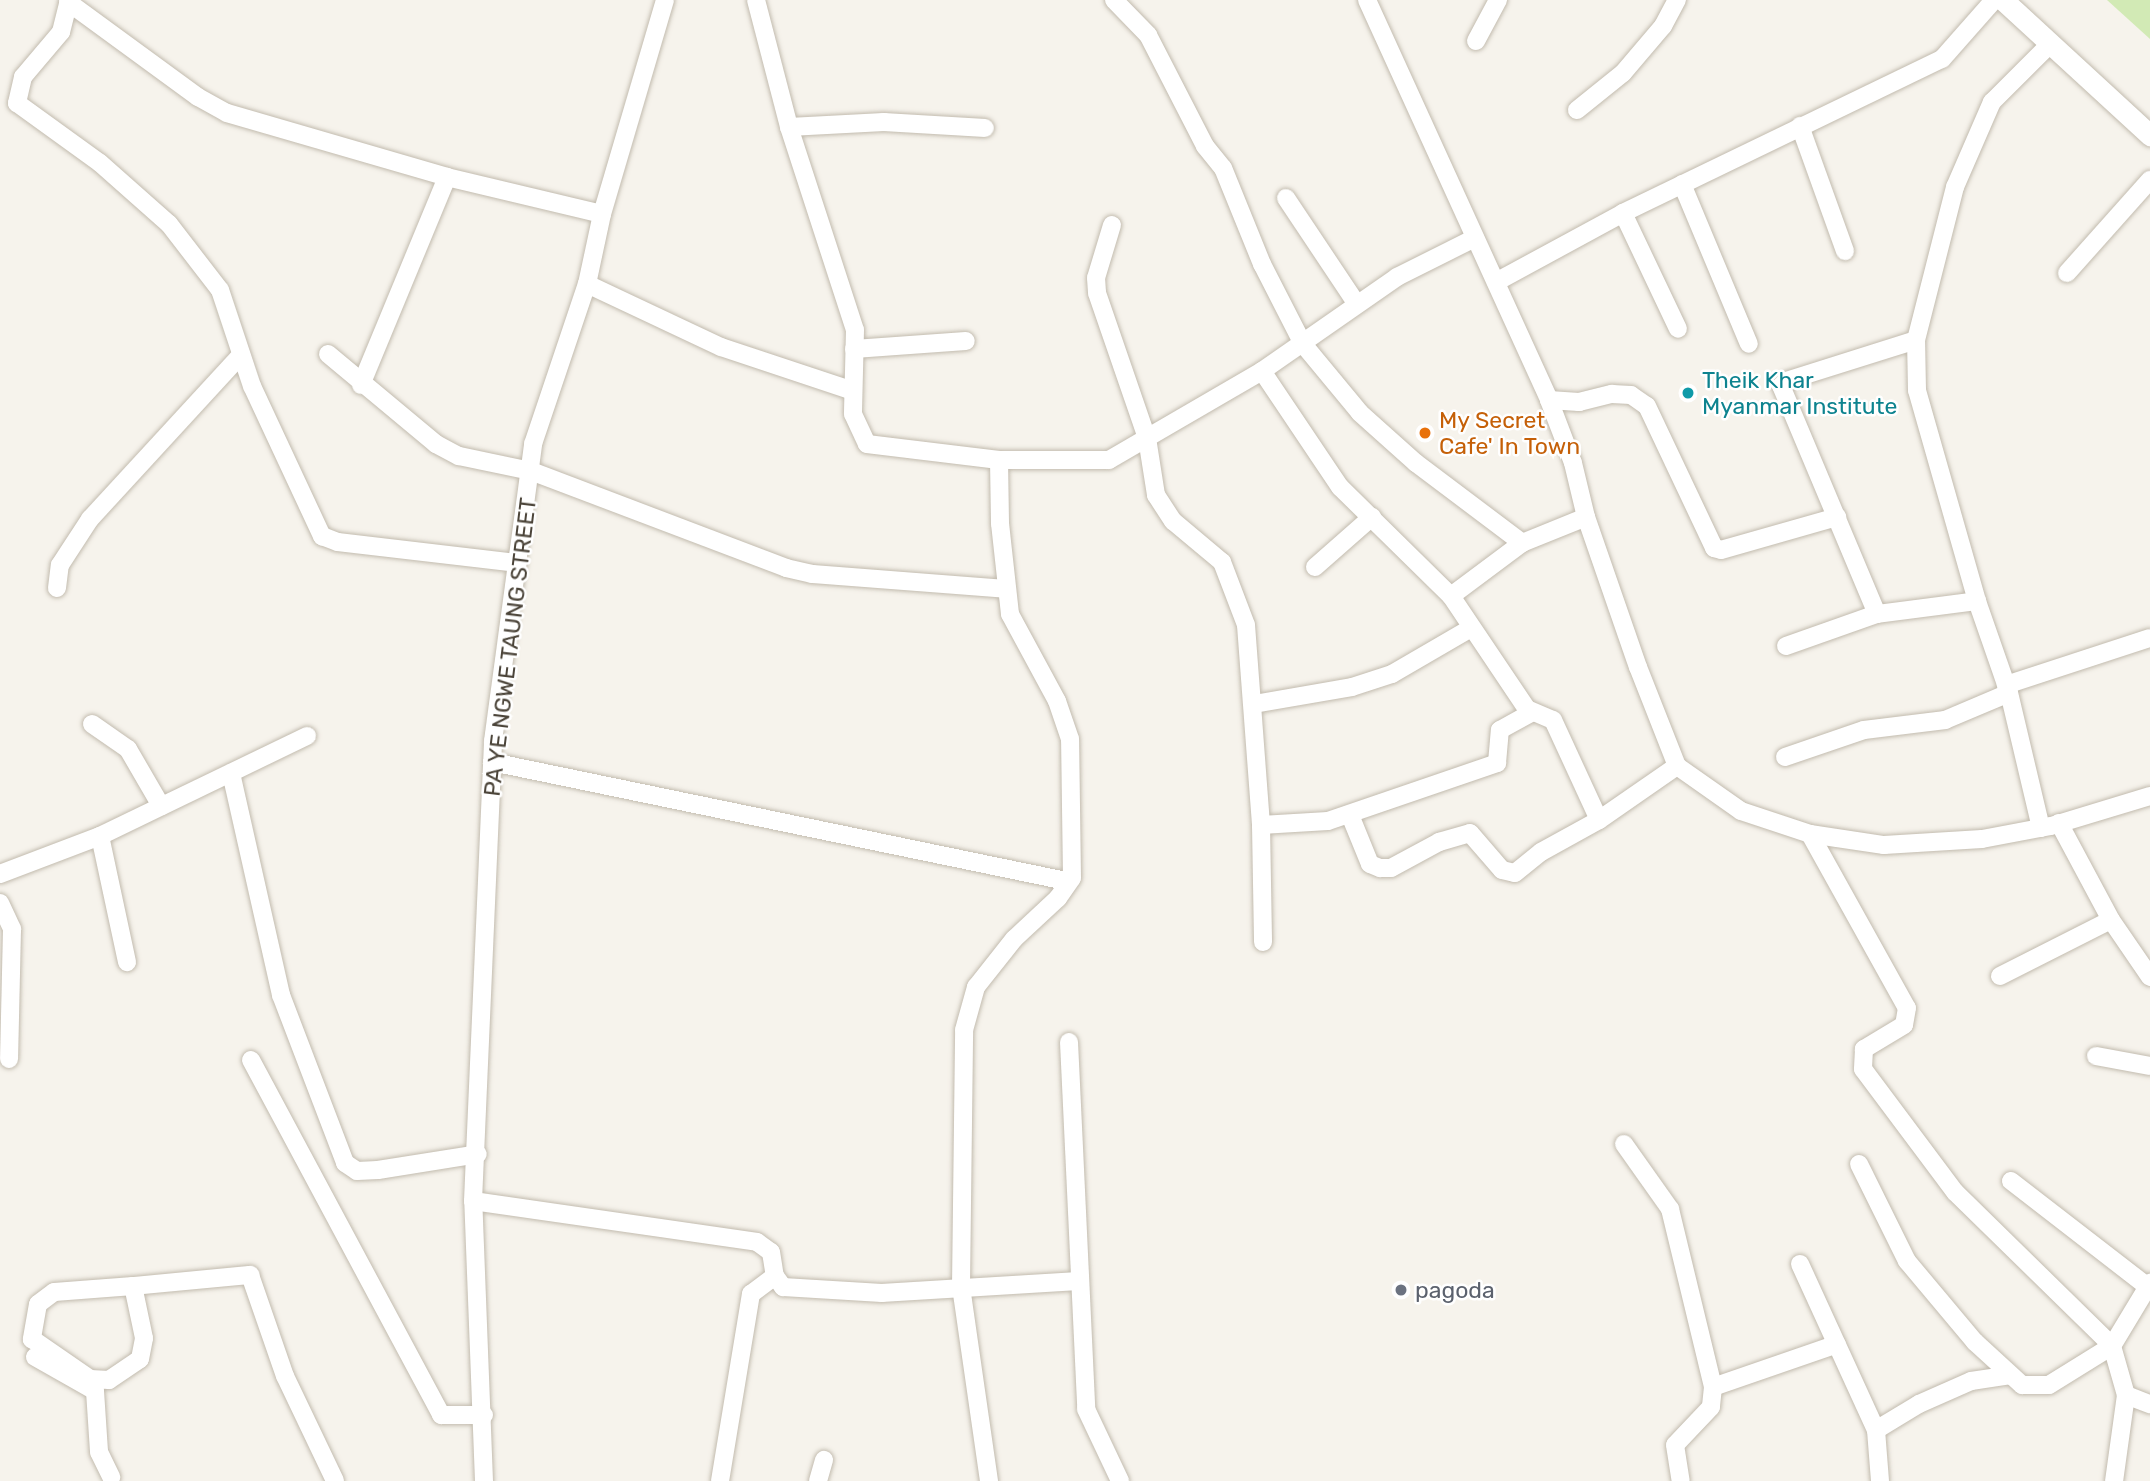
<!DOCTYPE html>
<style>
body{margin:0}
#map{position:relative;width:2150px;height:1481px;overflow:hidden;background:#f6f3ec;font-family:Rubik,sans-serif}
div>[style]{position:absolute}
.green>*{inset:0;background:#d2eab5}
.roads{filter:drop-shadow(0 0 2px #c2bbae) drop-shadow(0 0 2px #c2bbae)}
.minor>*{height:18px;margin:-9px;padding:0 9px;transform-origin:9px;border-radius:9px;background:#fff}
.tertiary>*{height:21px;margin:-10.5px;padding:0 10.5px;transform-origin:10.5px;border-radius:10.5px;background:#fff}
.dots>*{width:19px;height:19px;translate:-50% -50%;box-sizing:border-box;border:4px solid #fff;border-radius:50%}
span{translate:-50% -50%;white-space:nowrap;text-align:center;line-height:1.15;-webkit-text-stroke:5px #fff;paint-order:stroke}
.culture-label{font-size:23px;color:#0d838f}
.left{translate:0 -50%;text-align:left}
.food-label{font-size:23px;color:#c56008}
.street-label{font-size:23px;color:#4b4439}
.worship-label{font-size:23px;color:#5b616d}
</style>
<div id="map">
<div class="green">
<div style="clip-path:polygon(2107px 0,2150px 0,2150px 39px)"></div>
</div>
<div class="roads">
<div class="minor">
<div style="left:69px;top:0;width:33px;rotate:104deg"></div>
<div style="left:61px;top:32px;width:59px;rotate:130.2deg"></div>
<div style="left:23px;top:77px;width:27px;rotate:103deg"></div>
<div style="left:17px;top:103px;width:102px;rotate:35.9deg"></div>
<div style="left:100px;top:163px;width:92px;rotate:41.5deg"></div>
<div style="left:169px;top:224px;width:83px;rotate:52.3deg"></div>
<div style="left:220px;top:290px;width:101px;rotate:71.6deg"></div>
<div style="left:252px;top:386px;width:166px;rotate:65deg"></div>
<div style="left:322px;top:536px;width:17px;rotate:21deg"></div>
<div style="left:338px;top:542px;width:181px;rotate:6.7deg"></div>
<div style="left:756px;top:0;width:131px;rotate:75.4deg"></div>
<div style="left:789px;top:127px;width:213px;rotate:72deg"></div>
<div style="left:855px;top:330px;width:84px;rotate:91.4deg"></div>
<div style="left:853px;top:414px;width:33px;rotate:65deg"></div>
<div style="left:867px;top:444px;width:133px;rotate:6.9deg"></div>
<div style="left:999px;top:460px;width:110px"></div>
<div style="left:1109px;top:460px;width:177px;rotate:-30.2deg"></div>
<div style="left:1262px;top:371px;width:165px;rotate:-34.8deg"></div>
<div style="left:1397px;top:277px;width:87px;rotate:-26.6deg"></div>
<div style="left:1114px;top:0;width:49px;rotate:45.8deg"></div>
<div style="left:1148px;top:35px;width:125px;rotate:62.8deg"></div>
<div style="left:1205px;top:146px;width:28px;rotate:51deg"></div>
<div style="left:1223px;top:168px;width:104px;rotate:67.9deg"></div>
<div style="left:1262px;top:264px;width:90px;rotate:62.9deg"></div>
<div style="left:1303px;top:344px;width:89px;rotate:50.4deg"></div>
<div style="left:1360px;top:413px;width:75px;rotate:41.8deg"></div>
<div style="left:1416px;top:463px;width:133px;rotate:37deg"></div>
<div style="left:1522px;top:543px;width:69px;rotate:-22.1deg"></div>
<div style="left:1367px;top:0;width:439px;rotate:65.5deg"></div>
<div style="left:1549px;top:400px;width:67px;rotate:69.1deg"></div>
<div style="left:1573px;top:463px;width:56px;rotate:76.5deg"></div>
<div style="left:1586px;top:517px;width:159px;rotate:70.9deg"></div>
<div style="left:1638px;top:667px;width:106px;rotate:68.5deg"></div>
<div style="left:1677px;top:766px;width:78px;rotate:35.1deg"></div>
<div style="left:1741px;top:811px;width:73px;rotate:18.4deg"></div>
<div style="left:1810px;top:834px;width:75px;rotate:8.5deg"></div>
<div style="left:1884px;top:845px;width:98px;rotate:-3.5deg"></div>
<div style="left:1982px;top:839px;width:70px;rotate:-10.7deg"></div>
<div style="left:2051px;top:826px;width:103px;rotate:-16.9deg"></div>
<div style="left:68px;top:2px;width:161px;rotate:36.2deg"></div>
<div style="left:198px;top:97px;width:33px;rotate:29deg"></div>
<div style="left:227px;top:113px;width:229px;rotate:16.2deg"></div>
<div style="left:447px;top:177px;width:159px;rotate:13.4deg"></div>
<div style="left:1476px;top:41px;width:47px;rotate:-61.8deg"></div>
<div style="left:1577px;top:110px;width:59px;rotate:-38.8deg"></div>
<div style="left:1623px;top:73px;width:62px;rotate:-49.6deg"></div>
<div style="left:1663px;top:26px;width:30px;rotate:-62deg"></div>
<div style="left:1800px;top:126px;width:133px;rotate:70.2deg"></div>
<div style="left:789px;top:127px;width:95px;rotate:-3deg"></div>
<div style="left:884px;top:122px;width:101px;rotate:3.4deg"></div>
<div style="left:1682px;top:184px;width:173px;rotate:67.3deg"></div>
<div style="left:1286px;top:198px;width:126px;rotate:56.3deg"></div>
<div style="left:1623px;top:213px;width:128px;rotate:64.6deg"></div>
<div style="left:1112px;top:225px;width:55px;rotate:106.8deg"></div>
<div style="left:1096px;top:278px;width:15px;rotate:86deg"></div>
<div style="left:1097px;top:293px;width:153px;rotate:71deg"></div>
<div style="left:1147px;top:438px;width:58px;rotate:81deg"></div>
<div style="left:1156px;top:495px;width:31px;rotate:57deg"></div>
<div style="left:1173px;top:521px;width:64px;rotate:39.9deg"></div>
<div style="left:1222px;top:562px;width:67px;rotate:69.1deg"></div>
<div style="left:1246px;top:625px;width:201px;rotate:85.7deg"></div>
<div style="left:1261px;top:825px;width:117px;rotate:89deg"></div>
<div style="left:2067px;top:273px;width:125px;rotate:-48.3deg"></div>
<div style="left:1496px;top:282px;width:145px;rotate:-28.5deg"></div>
<div style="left:1623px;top:213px;width:354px;rotate:-25.8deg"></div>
<div style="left:1942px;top:59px;width:79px;rotate:-48.6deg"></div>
<div style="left:587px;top:284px;width:148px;rotate:25.2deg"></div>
<div style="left:721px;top:347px;width:139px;rotate:18.4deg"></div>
<div style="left:854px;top:349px;width:112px;rotate:-4.1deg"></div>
<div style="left:328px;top:354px;width:141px;rotate:39.8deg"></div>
<div style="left:436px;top:444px;width:26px;rotate:28deg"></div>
<div style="left:459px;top:456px;width:74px;rotate:11.8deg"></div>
<div style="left:531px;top:471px;width:273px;rotate:20.8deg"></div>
<div style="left:786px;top:568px;width:27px;rotate:13deg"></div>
<div style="left:812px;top:574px;width:195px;rotate:4.4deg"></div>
<div style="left:1262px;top:371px;width:140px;rotate:56.1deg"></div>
<div style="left:1340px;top:487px;width:156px;rotate:44.5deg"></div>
<div style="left:1451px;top:596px;width:136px;rotate:56.1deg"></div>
<div style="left:1527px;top:709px;width:28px;rotate:23deg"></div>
<div style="left:1553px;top:720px;width:110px;rotate:65.3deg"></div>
<div style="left:361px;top:385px;width:225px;rotate:-67.5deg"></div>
<div style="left:1549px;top:400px;width:30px;rotate:4deg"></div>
<div style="left:1579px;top:402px;width:34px;rotate:-14deg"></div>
<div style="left:1612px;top:394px;width:19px;rotate:3deg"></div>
<div style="left:1631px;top:395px;width:19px;rotate:35deg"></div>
<div style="left:1647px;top:406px;width:157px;rotate:64.7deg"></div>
<div style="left:1714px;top:548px;width:7px;rotate:16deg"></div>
<div style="left:1721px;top:550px;width:121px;rotate:-15.9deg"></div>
<div style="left:1315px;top:567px;width:76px;rotate:-41.3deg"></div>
<div style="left:57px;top:588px;width:23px;rotate:-83deg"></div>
<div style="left:60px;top:565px;width:55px;rotate:-56.9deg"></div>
<div style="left:90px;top:519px;width:223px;rotate:-47.4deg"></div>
<div style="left:1451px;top:596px;width:89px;rotate:-36.7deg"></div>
<div style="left:1877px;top:614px;width:247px;rotate:-112.8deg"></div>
<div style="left:1781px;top:386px;width:7px;rotate:-45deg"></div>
<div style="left:1786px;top:381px;width:136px;rotate:-17.5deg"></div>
<div style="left:1786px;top:646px;width:96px;rotate:-19.4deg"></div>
<div style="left:1877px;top:614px;width:101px;rotate:-7.4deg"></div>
<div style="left:2006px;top:685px;width:151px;rotate:-18.1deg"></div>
<div style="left:1254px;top:704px;width:99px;rotate:-9.8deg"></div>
<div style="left:1352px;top:687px;width:42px;rotate:-18deg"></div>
<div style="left:1392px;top:674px;width:91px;rotate:-30.2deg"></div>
<div style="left:92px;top:724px;width:44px;rotate:34.8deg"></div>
<div style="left:128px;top:749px;width:66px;rotate:59.9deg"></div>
<div style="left:1785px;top:757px;width:83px;rotate:-18.9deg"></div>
<div style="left:1864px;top:730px;width:82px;rotate:-7deg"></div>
<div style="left:1945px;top:720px;width:69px;rotate:-22.9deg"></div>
<div style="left:492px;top:762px;width:586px;rotate:11.71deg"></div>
<div style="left:231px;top:773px;width:228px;rotate:77.3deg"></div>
<div style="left:281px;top:995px;width:180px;rotate:69.1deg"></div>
<div style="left:345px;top:1163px;width:14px;rotate:34deg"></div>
<div style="left:357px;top:1171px;width:21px;rotate:-3deg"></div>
<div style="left:378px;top:1170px;width:101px;rotate:-9.1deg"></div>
<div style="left:1350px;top:815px;width:53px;rotate:67.8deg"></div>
<div style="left:1370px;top:864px;width:11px;rotate:22deg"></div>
<div style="left:1380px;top:868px;width:11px"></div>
<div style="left:1391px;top:868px;width:55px;rotate:-28.4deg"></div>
<div style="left:1439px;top:842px;width:32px;rotate:-16deg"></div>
<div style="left:1470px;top:833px;width:49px;rotate:49.1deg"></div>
<div style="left:1502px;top:870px;width:13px;rotate:13deg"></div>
<div style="left:1515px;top:873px;width:33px;rotate:-39deg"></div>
<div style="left:1541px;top:852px;width:66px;rotate:-28.9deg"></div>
<div style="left:1599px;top:820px;width:95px;rotate:-34.7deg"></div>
<div style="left:2059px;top:823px;width:110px;rotate:61.8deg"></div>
<div style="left:2111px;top:920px;width:69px;rotate:55.6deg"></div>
<div style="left:1261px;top:825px;width:67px;rotate:-3.4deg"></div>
<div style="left:1328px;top:821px;width:179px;rotate:-18.9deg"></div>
<div style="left:1497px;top:763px;width:33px;rotate:-85deg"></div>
<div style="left:1500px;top:730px;width:35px;rotate:-29deg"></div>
<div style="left:2041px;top:828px;width:139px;rotate:-103.3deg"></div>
<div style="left:2009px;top:693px;width:97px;rotate:-109.2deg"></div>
<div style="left:1977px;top:601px;width:219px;rotate:-105.9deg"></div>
<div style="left:1917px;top:390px;width:50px;rotate:-91.1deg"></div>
<div style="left:1916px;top:340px;width:158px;rotate:-75.7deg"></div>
<div style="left:1955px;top:187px;width:93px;rotate:-66.5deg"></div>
<div style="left:1992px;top:102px;width:82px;rotate:-45deg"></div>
<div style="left:1810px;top:834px;width:199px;rotate:60.9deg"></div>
<div style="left:1907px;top:1008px;width:17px;rotate:100deg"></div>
<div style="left:1904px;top:1025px;width:47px;rotate:149deg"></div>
<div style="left:1864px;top:1049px;width:20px;rotate:93deg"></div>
<div style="left:1863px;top:1069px;width:154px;rotate:53.2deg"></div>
<div style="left:1955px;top:1192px;width:220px;rotate:44.4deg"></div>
<div style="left:2112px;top:1346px;width:51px;rotate:74.1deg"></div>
<div style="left:2126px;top:1395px;width:87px;rotate:97.9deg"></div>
<div style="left:100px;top:836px;width:129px;rotate:77.9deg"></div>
<div style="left:0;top:874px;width:107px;rotate:-20.8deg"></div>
<div style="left:100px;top:836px;width:230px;rotate:-25.8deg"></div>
<div style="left:0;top:903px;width:29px;rotate:65deg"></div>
<div style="left:12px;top:929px;width:130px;rotate:91.3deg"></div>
<div style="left:2000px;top:976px;width:124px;rotate:-26.8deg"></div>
<div style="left:1069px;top:1042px;width:367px;rotate:87.3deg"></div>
<div style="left:1086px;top:1409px;width:80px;rotate:64.7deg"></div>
<div style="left:2096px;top:1056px;width:55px;rotate:10.5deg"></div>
<div style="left:251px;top:1060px;width:403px;rotate:61.8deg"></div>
<div style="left:441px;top:1415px;width:43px"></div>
<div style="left:1624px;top:1144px;width:80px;rotate:54.7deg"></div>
<div style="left:1670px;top:1209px;width:183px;rotate:76.4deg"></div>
<div style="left:1713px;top:1387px;width:20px;rotate:96deg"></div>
<div style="left:1711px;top:1407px;width:52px;rotate:133.5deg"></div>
<div style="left:1675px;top:1445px;width:36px;rotate:81deg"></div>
<div style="left:1859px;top:1164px;width:108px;rotate:63.7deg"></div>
<div style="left:1907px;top:1261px;width:106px;rotate:50deg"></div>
<div style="left:1975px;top:1342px;width:64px;rotate:42.5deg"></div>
<div style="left:2022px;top:1385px;width:27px"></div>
<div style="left:2049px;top:1385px;width:74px;rotate:-31.8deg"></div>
<div style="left:2112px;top:1346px;width:74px;rotate:-58.9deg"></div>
<div style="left:2011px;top:1181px;width:173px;rotate:37.7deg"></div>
<div style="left:473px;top:1201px;width:287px;rotate:8.2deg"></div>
<div style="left:757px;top:1242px;width:17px;rotate:36deg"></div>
<div style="left:771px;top:1252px;width:24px;rotate:81deg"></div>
<div style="left:775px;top:1276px;width:14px;rotate:54deg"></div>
<div style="left:783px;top:1287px;width:99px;rotate:3.5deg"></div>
<div style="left:882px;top:1293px;width:196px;rotate:-3.5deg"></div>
<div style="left:1800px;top:1264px;width:183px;rotate:65.4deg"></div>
<div style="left:1876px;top:1430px;width:51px;rotate:85.5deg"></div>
<div style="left:133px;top:1286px;width:79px;rotate:175.7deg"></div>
<div style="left:54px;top:1292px;width:20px;rotate:143deg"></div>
<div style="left:38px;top:1304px;width:36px;rotate:100deg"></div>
<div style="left:32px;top:1339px;width:70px;rotate:34.6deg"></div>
<div style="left:90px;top:1379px;width:19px;rotate:3deg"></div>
<div style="left:109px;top:1380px;width:37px;rotate:-34deg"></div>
<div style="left:140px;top:1359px;width:21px;rotate:-79deg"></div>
<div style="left:144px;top:1338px;width:53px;rotate:-101.9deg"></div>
<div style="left:133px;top:1286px;width:118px;rotate:-5.4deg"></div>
<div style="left:250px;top:1275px;width:107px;rotate:70.9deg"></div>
<div style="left:285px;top:1376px;width:116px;rotate:64.5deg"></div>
<div style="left:35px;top:1357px;width:69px;rotate:29.5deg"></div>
<div style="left:95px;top:1391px;width:61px;rotate:86.2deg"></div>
<div style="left:99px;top:1452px;width:28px;rotate:64deg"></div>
<div style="left:1713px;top:1387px;width:131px;rotate:-19.1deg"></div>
<div style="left:2126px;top:1395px;width:26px;rotate:21deg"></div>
<div style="left:1876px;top:1430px;width:50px;rotate:-31.2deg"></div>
<div style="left:1919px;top:1404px;width:57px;rotate:-23.9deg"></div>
<div style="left:1971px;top:1381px;width:40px;rotate:-8.5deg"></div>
<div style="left:484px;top:1481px;width:280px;rotate:-92.2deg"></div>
<div style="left:473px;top:1201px;width:460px;rotate:-87.5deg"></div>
<div style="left:493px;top:741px;width:300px;rotate:-82.3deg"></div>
<div style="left:533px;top:444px;width:169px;rotate:-71.4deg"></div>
<div style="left:587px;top:284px;width:72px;rotate:-77.9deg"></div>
<div style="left:602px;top:214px;width:223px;rotate:-73.6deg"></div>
<div style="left:720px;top:1481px;width:190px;rotate:-80.6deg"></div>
<div style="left:751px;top:1294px;width:30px;rotate:-37deg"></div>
<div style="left:818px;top:1481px;width:22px;rotate:-74deg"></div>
<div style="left:989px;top:1481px;width:197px;rotate:-98.2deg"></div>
<div style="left:961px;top:1286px;width:256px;rotate:-89.3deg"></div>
<div style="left:964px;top:1030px;width:45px;rotate:-74.4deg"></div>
<div style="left:976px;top:987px;width:61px;rotate:-51.6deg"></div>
<div style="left:1014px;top:939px;width:60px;rotate:-43deg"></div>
<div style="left:1058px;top:898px;width:24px;rotate:-55deg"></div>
<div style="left:1072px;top:878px;width:139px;rotate:-90.8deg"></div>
<div style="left:1070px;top:739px;width:40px;rotate:-108.9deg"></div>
<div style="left:1057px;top:701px;width:99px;rotate:-118.4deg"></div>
<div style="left:1010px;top:614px;width:92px;rotate:-96.3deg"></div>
<div style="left:1000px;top:523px;width:63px;rotate:-90.9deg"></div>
</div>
<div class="tertiary">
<div style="left:2003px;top:0;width:200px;rotate:42.6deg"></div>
</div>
</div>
<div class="dots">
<div style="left:1688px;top:393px;background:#0f9aa8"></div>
<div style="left:1425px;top:433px;background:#e8710a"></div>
<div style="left:1401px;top:1290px;background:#6b7280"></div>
</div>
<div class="culture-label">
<span class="left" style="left:1702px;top:393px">Theik Khar<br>Myanmar Institute</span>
</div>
<div class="food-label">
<span class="left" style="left:1439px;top:433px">My Secret<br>Cafe' In Town</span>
</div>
<div class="street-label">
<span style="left:510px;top:647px;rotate:-83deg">PA YE NGWE TAUNG STREET</span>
</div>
<div class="worship-label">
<span class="left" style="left:1415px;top:1290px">pagoda</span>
</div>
</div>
